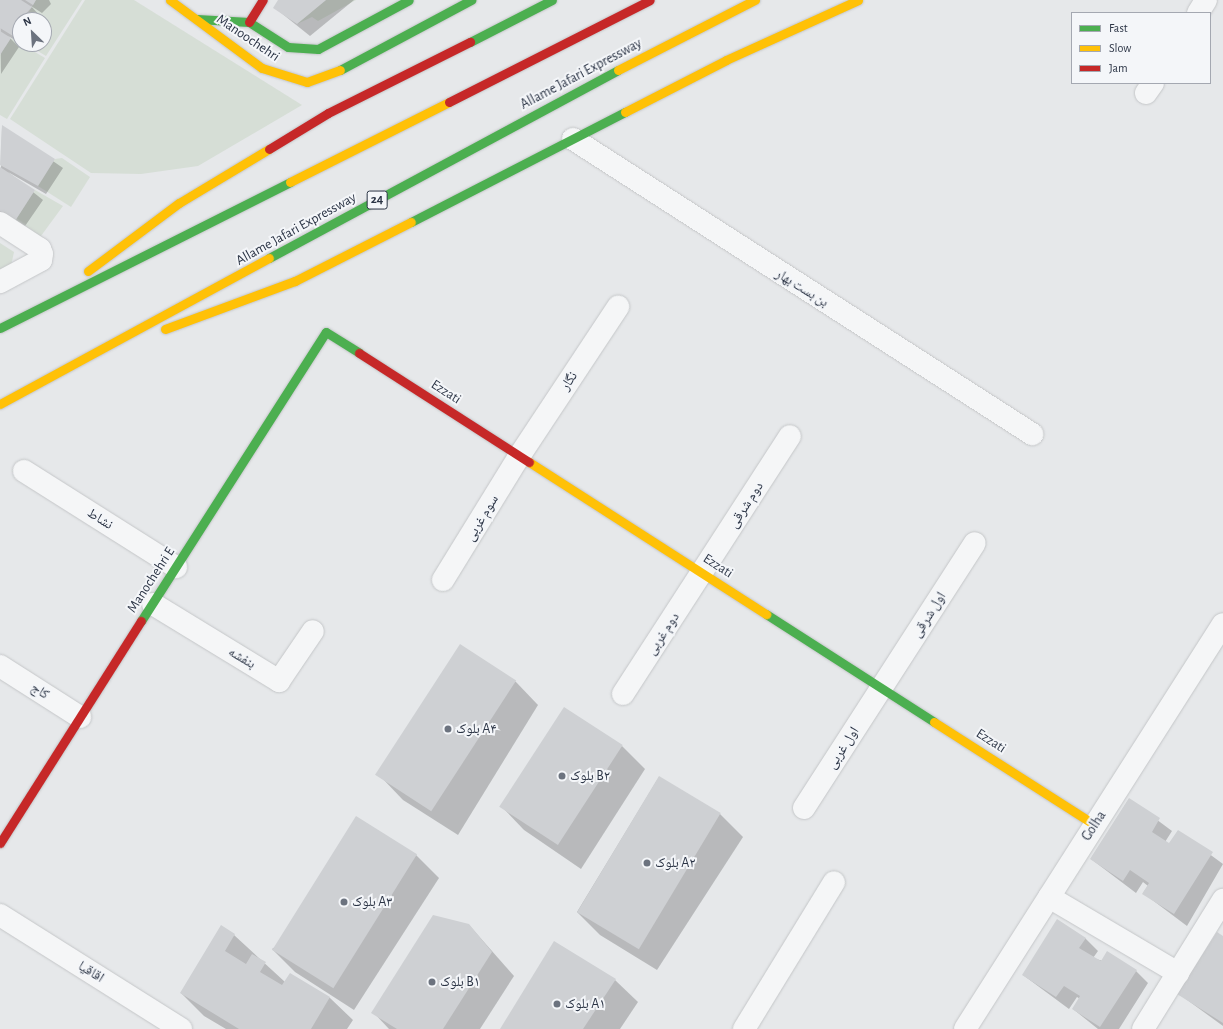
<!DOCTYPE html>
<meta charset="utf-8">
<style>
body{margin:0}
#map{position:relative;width:1223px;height:1029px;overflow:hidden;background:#e6e8ea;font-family:"Alegreya Sans","Noto Naskh Arabic",sans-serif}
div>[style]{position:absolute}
.green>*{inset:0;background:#d6ded6}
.shadow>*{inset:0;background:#0003}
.building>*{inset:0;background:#ced0d3;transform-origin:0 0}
.roads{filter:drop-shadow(0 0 1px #c4c6c8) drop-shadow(0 0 1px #c4c6c8)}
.street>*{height:22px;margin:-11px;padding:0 11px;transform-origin:11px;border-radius:11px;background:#f5f6f7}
.fast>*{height:9px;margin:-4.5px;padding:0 4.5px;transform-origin:4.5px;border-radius:4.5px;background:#4caf50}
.slow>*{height:9px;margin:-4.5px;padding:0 4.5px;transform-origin:4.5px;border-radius:4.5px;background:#ffc107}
.jam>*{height:9px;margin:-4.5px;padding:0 4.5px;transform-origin:4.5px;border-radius:4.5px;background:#c62828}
.dots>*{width:11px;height:11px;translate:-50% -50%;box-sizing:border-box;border:2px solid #f4f6f9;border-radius:50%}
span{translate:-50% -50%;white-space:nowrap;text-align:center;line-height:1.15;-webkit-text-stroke:4px #f4f6f9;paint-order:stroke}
.shield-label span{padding:1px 3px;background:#f4f6f9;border:1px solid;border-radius:3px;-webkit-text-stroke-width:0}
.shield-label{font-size:13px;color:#2b3445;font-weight:700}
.street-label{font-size:14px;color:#2b3445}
.poi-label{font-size:14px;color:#2b3445}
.left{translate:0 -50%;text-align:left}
.legend{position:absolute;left:1071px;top:12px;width:140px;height:72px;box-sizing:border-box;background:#f4f6f9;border:1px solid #a4a8b1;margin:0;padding:5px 7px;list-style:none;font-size:12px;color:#2b3445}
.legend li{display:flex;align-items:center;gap:8px;height:20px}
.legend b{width:20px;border:1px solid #a4a8b1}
.north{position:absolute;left:12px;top:12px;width:40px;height:40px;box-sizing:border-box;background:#f4f6f9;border:1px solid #a4a8b1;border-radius:50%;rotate:335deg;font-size:11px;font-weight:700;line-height:16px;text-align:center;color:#2b3445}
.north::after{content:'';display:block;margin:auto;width:14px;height:18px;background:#6c737f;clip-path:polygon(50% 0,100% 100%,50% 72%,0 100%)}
</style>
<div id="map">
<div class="green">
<div style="clip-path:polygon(36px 0,82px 0,46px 56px,26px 44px,44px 44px,44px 20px,24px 20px)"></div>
<div style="clip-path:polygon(85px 0,134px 0,302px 105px,198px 166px,141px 174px,91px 173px,10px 119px)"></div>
<div style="clip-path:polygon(326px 0,356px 0,318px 21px,312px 17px,297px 24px)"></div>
<div style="clip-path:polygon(11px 38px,45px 58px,7px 119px,0 115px,0 55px)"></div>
<div style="clip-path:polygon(62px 158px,90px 177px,71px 207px,38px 186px,55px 159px)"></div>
<div style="clip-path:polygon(35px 190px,63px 206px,38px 240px,15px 221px)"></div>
<div style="clip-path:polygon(0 243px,14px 252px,11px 266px,0 272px)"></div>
</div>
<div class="shadow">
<div style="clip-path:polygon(0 0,49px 0,51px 4px,42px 13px,31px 6px,40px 16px,37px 20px,20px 20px,20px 43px,8px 36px,19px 47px,1px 74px)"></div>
<div style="clip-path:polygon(279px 0,354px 0,310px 36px,275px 8px)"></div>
<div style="clip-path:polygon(2px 126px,63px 168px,46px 194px,8px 172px,43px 200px,23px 229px,0 215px)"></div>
<div style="clip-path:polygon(460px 646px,516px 682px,538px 705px,458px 835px,403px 800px,381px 777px)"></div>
<div style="clip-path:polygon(622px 746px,645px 769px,581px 869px,524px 830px,502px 807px)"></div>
<div style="clip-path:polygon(659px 777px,720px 814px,743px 837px,657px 970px,600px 935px,577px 912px)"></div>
<div style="clip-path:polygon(1129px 799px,1172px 831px,1165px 842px,1169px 845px,1178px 831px,1223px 864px,1187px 926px,1143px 893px,1148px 886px,1143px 882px,1136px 893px,1091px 859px)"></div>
<div style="clip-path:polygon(416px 855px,439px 878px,354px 1010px,295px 972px,272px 949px)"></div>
<div style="clip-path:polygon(469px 925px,514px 976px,480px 1029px,389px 1029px,373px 1012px)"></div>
<div style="clip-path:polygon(234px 935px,285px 982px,290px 974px,330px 998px,353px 1020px,347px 1029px,226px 1029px,204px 1016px,181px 993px)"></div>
<div style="clip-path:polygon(1223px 937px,1223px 1026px,1179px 994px)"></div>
<div style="clip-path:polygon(1085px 938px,1098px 951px,1093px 958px,1136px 971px,1148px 983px,1119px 1029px,1098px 1029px,1073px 1009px,1080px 999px,1077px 997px,1069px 1009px,1023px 975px)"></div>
<div style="clip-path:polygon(615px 980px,638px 1002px,620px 1029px,501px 1029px)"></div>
</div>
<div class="building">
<div style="clip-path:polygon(0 0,21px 0,32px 7px,20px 20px,13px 36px,0 28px)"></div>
<div style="clip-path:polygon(25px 0,36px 0,33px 5px)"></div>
<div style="clip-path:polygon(278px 0,326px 0,297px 24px,273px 8px)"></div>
<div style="clip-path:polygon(0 31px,11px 38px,0 55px)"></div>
<div style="clip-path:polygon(2px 125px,55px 159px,38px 186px,0 165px)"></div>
<div style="clip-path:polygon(0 167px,35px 190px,15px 221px,0 211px)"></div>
<div style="left:460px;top:644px;width:67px;height:156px;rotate:33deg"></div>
<div style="left:564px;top:707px;width:70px;height:119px;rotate:33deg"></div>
<div style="left:659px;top:776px;width:72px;height:159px;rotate:31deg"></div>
<div style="clip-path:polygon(1129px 798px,1160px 818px,1152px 832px,1169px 843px,1178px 830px,1213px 852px,1174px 914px,1142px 894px,1149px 883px,1130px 870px,1123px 881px,1090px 859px)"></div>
<div style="left:356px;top:816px;width:72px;height:158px;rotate:32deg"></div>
<div style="clip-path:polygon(433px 915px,469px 924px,492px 952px,443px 1029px,397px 1029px,371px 1013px)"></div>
<div style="clip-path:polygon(1057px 919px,1086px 938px,1079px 948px,1101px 961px,1107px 951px,1137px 970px,1100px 1027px,1072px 1009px,1080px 996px,1064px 986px,1056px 997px,1022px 975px)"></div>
<div style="clip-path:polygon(221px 925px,235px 934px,225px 951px,246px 964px,252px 954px,266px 962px,260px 972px,282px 985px,290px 973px,330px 997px,311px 1029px,239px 1029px,180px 993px)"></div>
<div style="clip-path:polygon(1217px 932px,1223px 936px,1223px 1023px,1177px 994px)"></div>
<div style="clip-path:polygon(554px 941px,616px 979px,583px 1029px,500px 1029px)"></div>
</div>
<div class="roads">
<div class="street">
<div style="left:1198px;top:13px;width:15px;rotate:-58deg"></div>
<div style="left:1146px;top:93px;width:12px;rotate:-55deg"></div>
<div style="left:573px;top:139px;width:546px;rotate:32.73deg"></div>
<div style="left:0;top:223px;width:48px;rotate:33deg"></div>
<div style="left:40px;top:249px;width:5px;rotate:68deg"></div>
<div style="left:42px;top:254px;width:6px;rotate:99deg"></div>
<div style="left:41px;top:260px;width:47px;rotate:151.8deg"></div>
<div style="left:24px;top:471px;width:180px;rotate:32.3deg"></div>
<div style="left:443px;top:580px;width:147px;rotate:-58.4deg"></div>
<div style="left:520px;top:455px;width:178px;rotate:-56.5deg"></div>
<div style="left:153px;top:604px;width:148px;rotate:31.4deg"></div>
<div style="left:279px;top:681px;width:60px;rotate:-55.8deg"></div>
<div style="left:0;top:666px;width:95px;rotate:32.5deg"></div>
<div style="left:623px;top:694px;width:307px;rotate:-57.1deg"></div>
<div style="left:804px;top:808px;width:315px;rotate:-57.2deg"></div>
<div style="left:1049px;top:897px;width:150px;rotate:30.5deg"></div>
<div style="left:0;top:915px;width:214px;rotate:32.2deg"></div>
<div style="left:744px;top:1029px;width:172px;rotate:-58.5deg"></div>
<div style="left:965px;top:1029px;width:480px;rotate:-57.5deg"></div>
<div style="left:1143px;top:1029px;width:152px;rotate:-58.2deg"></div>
</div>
<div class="fast">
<div style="left:197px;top:19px;width:52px;rotate:3.3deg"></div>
<div style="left:249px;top:22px;width:46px;rotate:32.7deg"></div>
<div style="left:288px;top:47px;width:30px;rotate:4deg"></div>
<div style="left:318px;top:49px;width:103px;rotate:-28.3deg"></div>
<div style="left:470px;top:42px;width:92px;rotate:-27.1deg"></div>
<div style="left:340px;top:70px;width:149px;rotate:-28.1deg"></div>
<div style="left:411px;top:222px;width:241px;rotate:-27.2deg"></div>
<div style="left:269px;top:258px;width:396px;rotate:-28.3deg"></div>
<div style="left:0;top:328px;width:325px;rotate:-26.7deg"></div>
<div style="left:766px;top:614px;width:200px;rotate:32.7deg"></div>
<div style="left:141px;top:621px;width:343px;rotate:-57.4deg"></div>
<div style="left:326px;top:332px;width:39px;rotate:32deg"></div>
</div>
<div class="slow">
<div style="left:170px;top:0;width:114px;rotate:36.5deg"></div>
<div style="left:262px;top:68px;width:47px;rotate:17.3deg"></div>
<div style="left:307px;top:82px;width:35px;rotate:-20deg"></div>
<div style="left:618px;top:70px;width:154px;rotate:-27.1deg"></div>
<div style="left:625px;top:112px;width:114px;rotate:-27.2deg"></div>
<div style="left:726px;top:60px;width:145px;rotate:-24.4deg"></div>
<div style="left:290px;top:182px;width:178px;rotate:-26.7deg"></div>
<div style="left:88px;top:271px;width:114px;rotate:-36.8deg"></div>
<div style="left:179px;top:203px;width:105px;rotate:-31deg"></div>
<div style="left:165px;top:329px;width:139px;rotate:-20.3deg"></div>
<div style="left:295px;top:281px;width:130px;rotate:-27deg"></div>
<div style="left:0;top:404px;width:306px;rotate:-28.5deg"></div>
<div style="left:529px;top:462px;width:282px;rotate:32.7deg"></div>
<div style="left:934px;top:722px;width:191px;rotate:32.6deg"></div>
</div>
<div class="jam">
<div style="left:249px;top:22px;width:26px;rotate:-58deg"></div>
<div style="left:449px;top:102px;width:225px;rotate:-26.9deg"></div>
<div style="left:269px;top:149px;width:69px;rotate:-31.4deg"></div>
<div style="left:328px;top:113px;width:159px;rotate:-26.6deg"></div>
<div style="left:359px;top:353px;width:202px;rotate:32.7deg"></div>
<div style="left:0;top:843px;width:263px;rotate:-57.6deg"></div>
</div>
</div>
<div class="dots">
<div style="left:448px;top:729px;background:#6c737f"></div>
<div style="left:562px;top:776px;background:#6c737f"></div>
<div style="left:647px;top:863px;background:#6c737f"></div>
<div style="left:344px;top:902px;background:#6c737f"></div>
<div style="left:432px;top:982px;background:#6c737f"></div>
<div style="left:557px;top:1004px;background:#6c737f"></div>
</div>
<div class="shield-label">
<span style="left:377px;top:200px">24</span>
</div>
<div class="street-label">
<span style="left:248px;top:38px;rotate:34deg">Manoochehri</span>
<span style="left:581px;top:74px;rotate:-28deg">Allame Jafari Expressway</span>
<span style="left:296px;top:229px;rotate:-29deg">Allame Jafari Expressway</span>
<span style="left:802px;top:288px;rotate:32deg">بن بست بهار</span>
<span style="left:569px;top:381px;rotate:-56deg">نگار</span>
<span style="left:446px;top:392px;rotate:33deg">Ezzati</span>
<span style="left:746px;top:505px;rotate:-57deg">دوم شرقی</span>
<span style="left:482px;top:518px;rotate:-59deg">سوم غربی</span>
<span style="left:100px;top:519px;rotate:32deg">نشاط</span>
<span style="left:718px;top:566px;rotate:33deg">Ezzati</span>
<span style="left:151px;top:580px;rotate:-57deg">Manochehri E</span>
<span style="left:929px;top:615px;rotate:-58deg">اول شرقی</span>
<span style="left:663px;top:634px;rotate:-57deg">دوم غربی</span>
<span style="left:242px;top:658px;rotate:31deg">بنفشه</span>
<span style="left:40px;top:691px;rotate:33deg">کاج</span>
<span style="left:991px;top:741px;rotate:33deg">Ezzati</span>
<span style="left:843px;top:748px;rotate:-57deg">اول غربی</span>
<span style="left:1094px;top:826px;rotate:-57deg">Golha</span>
<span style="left:91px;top:972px;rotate:32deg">اقاقیا</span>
</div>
<div class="poi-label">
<span class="left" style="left:456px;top:729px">بلوک A۴</span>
<span class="left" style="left:570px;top:776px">بلوک B۲</span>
<span class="left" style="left:655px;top:863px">بلوک A۲</span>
<span class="left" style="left:352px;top:902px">بلوک A۳</span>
<span class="left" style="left:440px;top:982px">بلوک B۱</span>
<span class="left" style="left:565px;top:1004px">بلوک A۱</span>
</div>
<ul class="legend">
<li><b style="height:5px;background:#4caf50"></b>Fast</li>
<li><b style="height:5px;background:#ffc107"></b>Slow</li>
<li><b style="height:5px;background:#c62828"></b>Jam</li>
</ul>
<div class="north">N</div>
</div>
